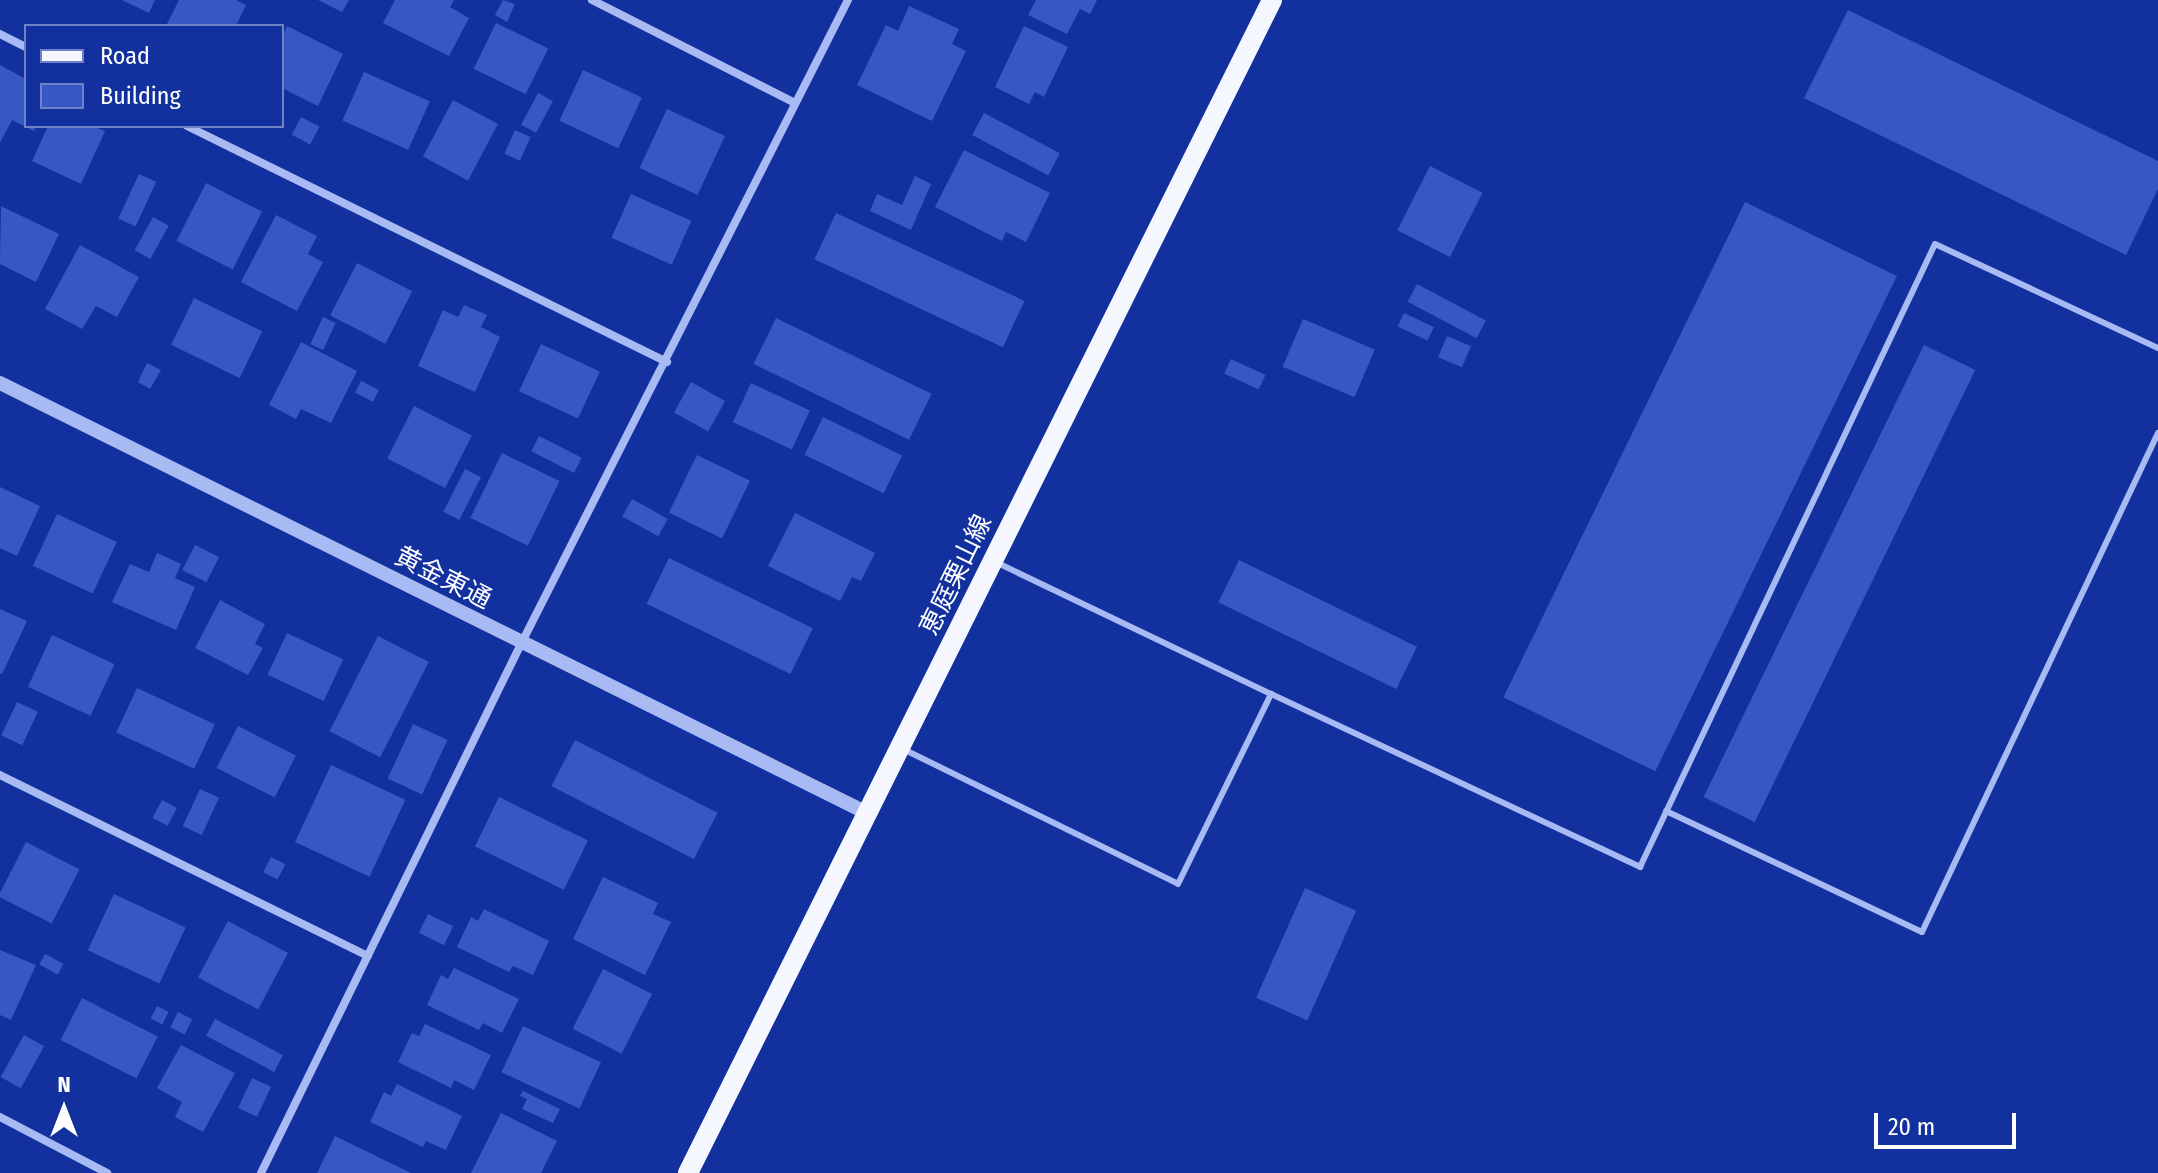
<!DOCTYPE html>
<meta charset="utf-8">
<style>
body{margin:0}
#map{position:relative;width:2158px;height:1173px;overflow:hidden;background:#12319e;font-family:"Fira Sans Condensed","Noto Sans JP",sans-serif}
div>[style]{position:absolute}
.building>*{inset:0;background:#3658c4;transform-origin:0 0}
.service>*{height:6px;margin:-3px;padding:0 3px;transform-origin:3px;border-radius:3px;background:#a8baf4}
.minor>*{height:8px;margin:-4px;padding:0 4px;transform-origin:4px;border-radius:4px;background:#a8baf4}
.tertiary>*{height:14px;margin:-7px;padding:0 7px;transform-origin:7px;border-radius:7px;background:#a8baf4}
.primary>*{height:20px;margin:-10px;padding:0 10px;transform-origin:10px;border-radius:10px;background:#f5f7ff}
span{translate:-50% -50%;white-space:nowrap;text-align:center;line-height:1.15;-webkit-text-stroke:6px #12319e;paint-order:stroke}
.street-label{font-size:26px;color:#fff}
.legend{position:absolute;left:24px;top:24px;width:260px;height:104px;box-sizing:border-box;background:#12319e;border:2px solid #7183c5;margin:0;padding:10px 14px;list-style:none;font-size:24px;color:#fff}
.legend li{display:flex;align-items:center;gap:16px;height:40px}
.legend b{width:40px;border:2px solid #7183c5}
.north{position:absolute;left:24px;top:1069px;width:80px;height:80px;-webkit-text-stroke:6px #12319e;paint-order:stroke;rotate:0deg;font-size:22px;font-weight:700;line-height:32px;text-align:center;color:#fff}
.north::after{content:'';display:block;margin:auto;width:28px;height:36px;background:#fff;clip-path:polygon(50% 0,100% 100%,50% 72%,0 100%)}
.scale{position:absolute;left:1874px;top:1113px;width:142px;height:36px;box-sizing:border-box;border:4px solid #fff;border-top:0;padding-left:10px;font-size:24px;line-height:28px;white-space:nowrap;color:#fff;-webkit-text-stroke:6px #12319e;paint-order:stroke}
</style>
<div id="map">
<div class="building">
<div style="clip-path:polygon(122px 0,155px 0,149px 13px)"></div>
<div style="clip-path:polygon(179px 0,236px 0,246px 5px,236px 26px,166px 26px)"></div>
<div style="clip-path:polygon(318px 0,349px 0,342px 12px)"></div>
<div style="clip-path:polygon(395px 0,454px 0,450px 7px,469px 18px,449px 56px,383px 23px)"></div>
<div style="clip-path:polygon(503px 0,515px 4px,507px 22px,495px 15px)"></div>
<div style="clip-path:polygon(1036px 0,1097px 0,1090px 14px,1080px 9px,1067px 34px,1028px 15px)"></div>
<div style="clip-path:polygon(909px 6px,959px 29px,952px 44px,966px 51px,932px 121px,857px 85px,886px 25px,898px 31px)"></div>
<div style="clip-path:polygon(1848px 10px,2158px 161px,2158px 189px,2126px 255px,1804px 98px)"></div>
<div style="left:496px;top:23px;width:58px;height:51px;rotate:26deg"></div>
<div style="clip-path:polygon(287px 26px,343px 54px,318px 106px,282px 88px,282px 37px)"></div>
<div style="clip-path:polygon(1024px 26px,1068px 47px,1044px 97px,1035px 92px,1029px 104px,995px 87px)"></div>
<div style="clip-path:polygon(0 65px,26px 79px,26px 126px,36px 126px,34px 131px,12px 120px,0 143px)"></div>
<div style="left:583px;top:70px;width:65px;height:56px;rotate:25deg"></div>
<div style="left:364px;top:72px;width:72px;height:53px;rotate:24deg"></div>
<div style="left:538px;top:93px;width:17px;height:36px;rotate:28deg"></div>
<div style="left:453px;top:100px;width:51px;height:64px;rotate:28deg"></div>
<div style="left:667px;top:109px;width:64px;height:65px;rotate:25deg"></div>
<div style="left:984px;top:113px;width:86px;height:25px;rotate:28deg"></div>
<div style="left:301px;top:117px;width:21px;height:20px;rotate:28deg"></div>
<div style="clip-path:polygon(48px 126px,93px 126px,105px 131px,81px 184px,32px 161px)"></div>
<div style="left:515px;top:130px;width:17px;height:26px;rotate:24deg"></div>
<div style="clip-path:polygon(964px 150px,1050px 193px,1026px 242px,1006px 232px,1002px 241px,935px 207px)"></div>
<div style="left:1430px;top:166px;width:59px;height:72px;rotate:27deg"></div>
<div style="left:139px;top:174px;width:19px;height:49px;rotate:25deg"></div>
<div style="clip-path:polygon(915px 176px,931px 184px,911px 230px,870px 211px,877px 194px,902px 205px)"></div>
<div style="left:206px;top:183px;width:63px;height:65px;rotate:27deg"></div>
<div style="left:631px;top:194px;width:66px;height:48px;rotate:24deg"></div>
<div style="left:1745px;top:202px;width:169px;height:551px;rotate:26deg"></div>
<div style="clip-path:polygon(1px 206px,59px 234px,36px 282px,0 264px)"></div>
<div style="left:836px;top:213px;width:208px;height:51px;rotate:25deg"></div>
<div style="clip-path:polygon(276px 215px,317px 236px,308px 254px,323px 262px,297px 311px,241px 282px)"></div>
<div style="left:153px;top:217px;width:18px;height:38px;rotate:29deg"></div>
<div style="clip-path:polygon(80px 245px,139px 277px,117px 317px,96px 306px,82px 329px,45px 309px)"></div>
<div style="left:357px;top:263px;width:62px;height:59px;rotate:27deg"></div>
<div style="left:1417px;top:284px;width:78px;height:20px;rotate:28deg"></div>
<div style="left:194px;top:298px;width:76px;height:52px;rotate:26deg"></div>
<div style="clip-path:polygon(464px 305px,487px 315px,481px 327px,500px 337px,475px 392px,418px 366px,443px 310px,458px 317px)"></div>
<div style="left:1404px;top:313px;width:33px;height:15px;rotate:25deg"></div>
<div style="left:323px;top:317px;width:14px;height:30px;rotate:25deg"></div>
<div style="left:776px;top:318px;width:173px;height:51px;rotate:26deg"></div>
<div style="left:1303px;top:319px;width:78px;height:52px;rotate:23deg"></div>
<div style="left:1447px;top:336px;width:26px;height:23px;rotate:23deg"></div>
<div style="clip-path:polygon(301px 342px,357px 371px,331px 423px,301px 409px,296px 419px,269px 405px)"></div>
<div style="left:541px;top:344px;width:65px;height:52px;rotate:25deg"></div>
<div style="left:1924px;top:345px;width:57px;height:503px;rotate:26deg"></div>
<div style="left:1231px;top:359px;width:38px;height:16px;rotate:25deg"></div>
<div style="clip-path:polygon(147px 363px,161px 370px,150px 389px,138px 382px)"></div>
<div style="left:361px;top:381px;width:20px;height:13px;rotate:27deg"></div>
<div style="left:691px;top:382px;width:39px;height:35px;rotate:29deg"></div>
<div style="left:751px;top:383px;width:65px;height:43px;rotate:25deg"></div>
<div style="left:414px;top:406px;width:65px;height:59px;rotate:27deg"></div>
<div style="left:823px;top:417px;width:88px;height:42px;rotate:26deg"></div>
<div style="left:539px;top:436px;width:48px;height:17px;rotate:27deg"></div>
<div style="left:502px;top:453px;width:64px;height:72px;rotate:26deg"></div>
<div style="left:697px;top:455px;width:59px;height:64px;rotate:26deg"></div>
<div style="left:465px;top:469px;width:18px;height:48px;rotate:27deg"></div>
<div style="clip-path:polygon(0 487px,40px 506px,17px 556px,0 548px)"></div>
<div style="left:632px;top:499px;width:41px;height:20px;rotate:29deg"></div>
<div style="clip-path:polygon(795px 513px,875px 553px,861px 581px,852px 577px,840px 601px,768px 566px)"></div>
<div style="left:57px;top:514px;width:66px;height:57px;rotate:25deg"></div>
<div style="left:195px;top:545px;width:27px;height:28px;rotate:27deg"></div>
<div style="clip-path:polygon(157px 553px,181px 564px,175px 578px,195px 587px,176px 630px,112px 602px,130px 564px,149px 572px)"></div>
<div style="left:669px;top:558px;width:160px;height:51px;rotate:26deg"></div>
<div style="left:1239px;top:560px;width:198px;height:47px;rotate:26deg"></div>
<div style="clip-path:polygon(220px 600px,265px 624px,255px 644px,263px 648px,248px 675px,195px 648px)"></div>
<div style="clip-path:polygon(0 609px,27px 621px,2px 674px,0 673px)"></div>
<div style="left:287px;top:633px;width:62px;height:46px;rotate:25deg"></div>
<div style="left:52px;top:635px;width:69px;height:57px;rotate:25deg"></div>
<div style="left:378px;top:636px;width:57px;height:107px;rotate:27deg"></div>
<div style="left:137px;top:688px;width:86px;height:49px;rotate:25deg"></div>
<div style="left:17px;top:702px;width:23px;height:37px;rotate:25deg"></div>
<div style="left:413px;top:724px;width:38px;height:60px;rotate:25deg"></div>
<div style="left:238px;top:726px;width:65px;height:47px;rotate:27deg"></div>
<div style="left:575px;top:740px;width:160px;height:52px;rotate:27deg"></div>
<div style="left:331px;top:765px;width:82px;height:85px;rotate:25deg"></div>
<div style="left:200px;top:789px;width:21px;height:41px;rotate:25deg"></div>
<div style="left:499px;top:797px;width:99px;height:55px;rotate:26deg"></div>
<div style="left:162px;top:800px;width:17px;height:20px;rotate:28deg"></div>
<div style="left:26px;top:842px;width:60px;height:61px;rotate:27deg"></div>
<div style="left:271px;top:857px;width:16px;height:17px;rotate:27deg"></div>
<div style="clip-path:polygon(603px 877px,658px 903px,653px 914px,671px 922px,645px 975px,573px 939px)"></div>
<div style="left:1305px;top:888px;width:56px;height:120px;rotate:24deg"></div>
<div style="left:114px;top:894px;width:79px;height:62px;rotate:25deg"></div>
<div style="clip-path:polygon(484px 909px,549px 941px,533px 975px,513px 966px,509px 972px,457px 947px,471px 917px,478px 921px)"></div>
<div style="left:428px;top:914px;width:28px;height:21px;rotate:26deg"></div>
<div style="left:228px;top:921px;width:68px;height:64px;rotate:28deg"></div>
<div style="clip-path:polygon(0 950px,36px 965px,11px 1020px,0 1015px)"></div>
<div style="left:45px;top:954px;width:21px;height:12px;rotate:28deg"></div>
<div style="clip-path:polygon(454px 968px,519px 999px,502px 1033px,483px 1023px,479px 1030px,427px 1005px,441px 975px,448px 979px)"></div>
<div style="left:603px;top:969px;width:55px;height:67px;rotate:27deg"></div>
<div style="left:82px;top:998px;width:85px;height:47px;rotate:27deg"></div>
<div style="left:157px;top:1006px;width:13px;height:14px;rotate:27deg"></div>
<div style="left:178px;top:1012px;width:16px;height:17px;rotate:27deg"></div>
<div style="left:215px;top:1019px;width:77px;height:19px;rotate:28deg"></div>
<div style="clip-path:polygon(425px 1024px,491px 1055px,474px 1090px,454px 1080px,451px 1088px,398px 1062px,412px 1033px,419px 1036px)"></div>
<div style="left:523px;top:1026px;width:86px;height:51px;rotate:25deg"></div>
<div style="left:24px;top:1035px;width:23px;height:48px;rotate:29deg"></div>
<div style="clip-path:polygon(181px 1045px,235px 1073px,203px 1132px,175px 1117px,182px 1102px,157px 1088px)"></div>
<div style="left:252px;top:1078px;width:21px;height:33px;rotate:25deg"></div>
<div style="clip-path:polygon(397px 1084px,462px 1116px,446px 1150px,426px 1141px,423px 1147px,370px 1122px,384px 1092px,391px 1096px)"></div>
<div style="clip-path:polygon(523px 1091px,560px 1109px,553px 1123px,522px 1109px,527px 1099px,520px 1096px)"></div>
<div style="clip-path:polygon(501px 1113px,557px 1141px,541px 1173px,471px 1173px)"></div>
<div style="clip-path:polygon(335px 1136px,411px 1173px,317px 1173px)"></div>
</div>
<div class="service">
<div style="left:1271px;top:694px;width:408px;rotate:25.1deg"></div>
<div style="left:1640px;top:867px;width:689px;rotate:-64.66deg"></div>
<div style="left:1935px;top:244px;width:246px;rotate:25deg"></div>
<div style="left:903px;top:749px;width:306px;rotate:26.1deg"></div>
<div style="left:1178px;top:884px;width:212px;rotate:-63.9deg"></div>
<div style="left:1271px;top:694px;width:303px;rotate:-154.4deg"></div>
<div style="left:1666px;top:811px;width:283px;rotate:25.3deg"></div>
<div style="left:1922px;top:932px;width:552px;rotate:-64.69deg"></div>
</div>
<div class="minor">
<div style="left:592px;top:0;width:228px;rotate:26.9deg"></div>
<div style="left:0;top:34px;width:29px;rotate:27deg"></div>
<div style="left:187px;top:126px;width:535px;rotate:26.18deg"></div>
<div style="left:0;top:775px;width:410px;rotate:26.2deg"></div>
<div style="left:0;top:1117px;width:121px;rotate:27.6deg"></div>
<div style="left:261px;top:1173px;width:589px;rotate:-63.83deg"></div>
<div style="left:521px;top:644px;width:722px;rotate:-63.08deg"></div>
</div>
<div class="tertiary">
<div style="left:0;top:383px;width:968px;rotate:26.38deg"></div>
</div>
<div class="primary">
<div style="left:688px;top:1173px;width:1310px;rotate:-63.53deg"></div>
</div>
<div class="street-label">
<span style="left:956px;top:575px;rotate:-64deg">恵庭栗山線</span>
<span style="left:443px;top:578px;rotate:27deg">黄金東通</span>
</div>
<ul class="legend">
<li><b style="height:10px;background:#f5f7ff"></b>Road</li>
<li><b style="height:22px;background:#3658c4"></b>Building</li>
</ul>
<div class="north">N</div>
<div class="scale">20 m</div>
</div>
